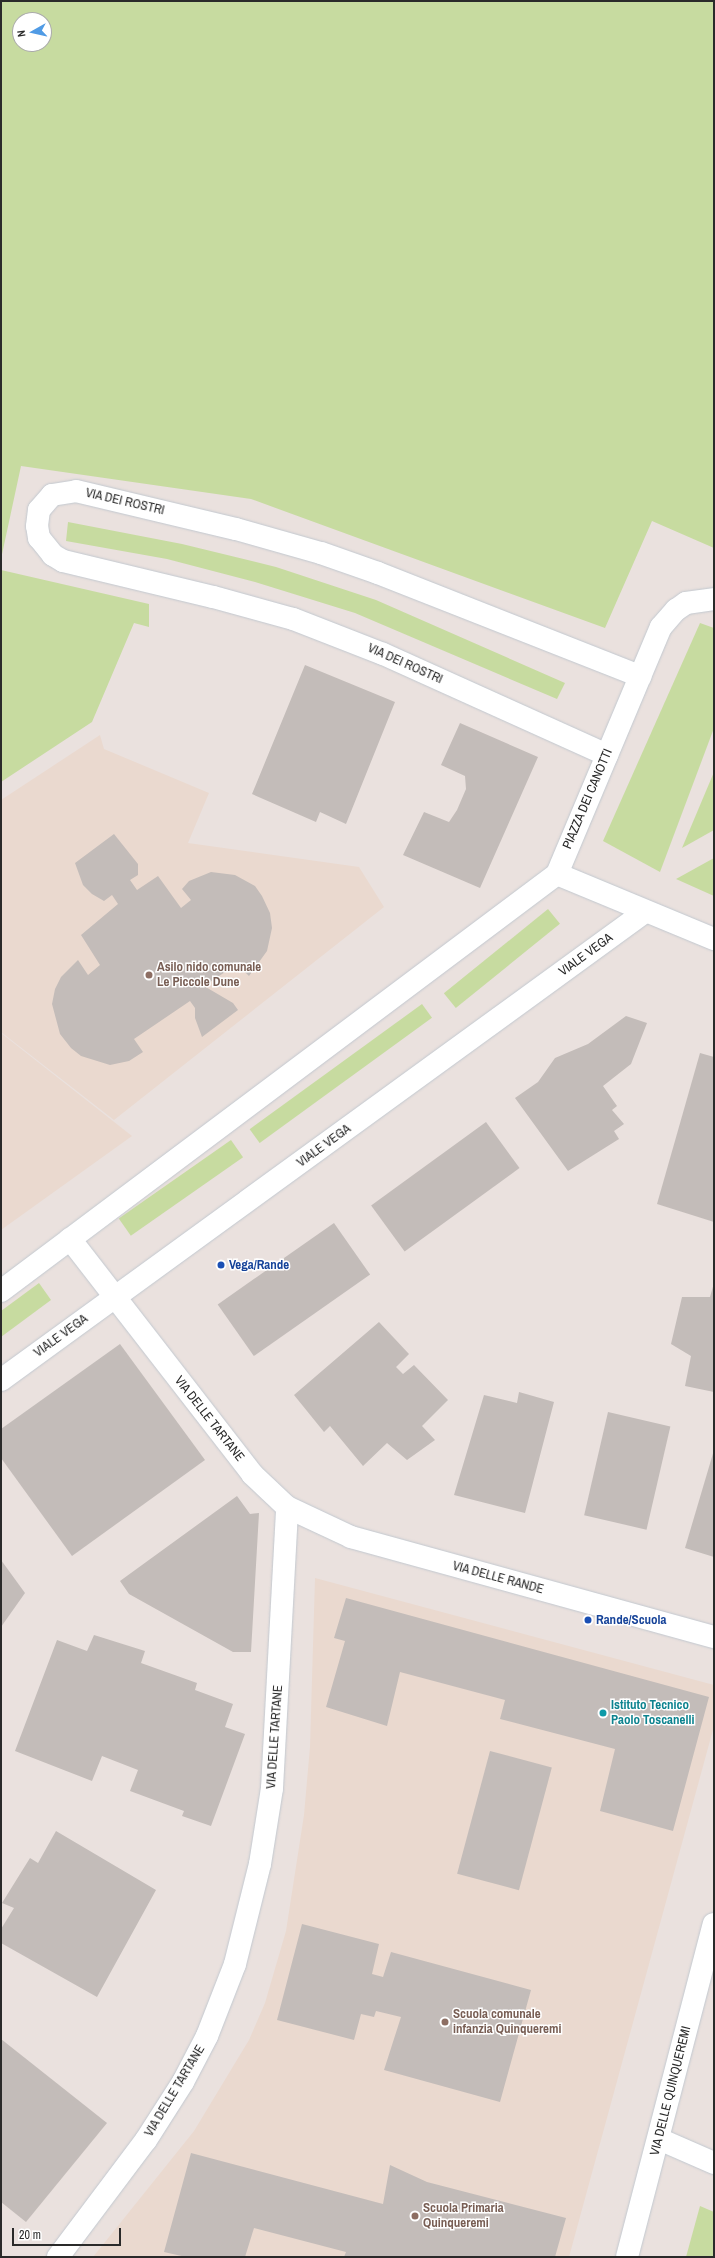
<!DOCTYPE html>
<style>
body{margin:0}
#map{position:relative;width:715px;height:2258px;overflow:hidden;background:#eae1de;font-family:"Archivo Narrow",sans-serif}
div>[style]{position:absolute}
.education>*{inset:0;background:#ead9cf}
.green>*{inset:0;background:#c7dba0;transform-origin:0 0}
.building>*{inset:0;background:#c3bcb9;transform-origin:0 0}
.roads{filter:drop-shadow(0 0 1px #c2c8cf) drop-shadow(0 0 1px #c2c8cf)}
.minor>*{height:22px;margin:-11px;padding:0 11px;transform-origin:11px;border-radius:11px;background:#fff}
.tertiary>*{height:22px;margin:-11px;padding:0 11px;transform-origin:11px;border-radius:11px;background:#fff}
.dots>*{width:11px;height:11px;translate:-50% -50%;box-sizing:border-box;border:2px solid #fff;border-radius:50%}
span{translate:-50% -50%;white-space:nowrap;text-align:center;line-height:1.15;-webkit-text-stroke:3px #fff;paint-order:stroke}
.street-label{font-size:13px;color:#2a2a2a}
.education-label{font-size:13px;color:#785e54;font-weight:700}
.left{translate:0 -50%;text-align:left}
.transit-label{font-size:13px;color:#164399;font-weight:700}
.culture-label{font-size:13px;color:#0d838f;font-weight:700}
.frame{position:absolute;inset:0;border:2px solid #2a2a2a;pointer-events:none}
.north{position:absolute;left:12px;top:12px;width:40px;height:40px;box-sizing:border-box;background:#fff;border:1px solid #aaa;border-radius:50%;rotate:262deg;font-size:11px;font-weight:700;line-height:16px;text-align:center;color:#2a2a2a}
.north::after{content:'';display:block;margin:auto;width:14px;height:18px;background:#509be5;clip-path:polygon(50% 0,100% 100%,50% 72%,0 100%)}
.scale{position:absolute;left:12px;top:2228px;width:109px;height:18px;box-sizing:border-box;border:2px solid #2a2a2a;border-top:0;padding-left:5px;font-size:12px;line-height:14px;white-space:nowrap;color:#2a2a2a;-webkit-text-stroke:3px #fff;paint-order:stroke}
</style>
<div id="map">
<div class="education">
<div style="clip-path:polygon(100px 735px,104px 749px,209px 793px,188px 843px,359px 867px,384px 907px,114px 1120px,1px 1032px,1px 800px)"></div>
<div style="clip-path:polygon(1px 1033px,132px 1136px,1px 1230px)"></div>
<div style="clip-path:polygon(315px 1578px,714px 1685px,714px 1726px,569px 2257px,93px 2257px,194px 2131px,249px 2040px,265px 2003px,286px 1931px,304px 1815px,310px 1747px)"></div>
</div>
<div class="green">
<div style="clip-path:polygon(evenodd,1px 1px,714px 1px,714px 548px,652px 521px,605px 628px,251px 499px,21px 466px,1px 559px,1px 1px,20px 20px,44px 20px,44px 44px,20px 44px,20px 20px)"></div>
<div style="clip-path:polygon(68px 522px,182px 544px,276px 567px,376px 600px,565px 683px,557px 699px,355px 613px,255px 582px,167px 559px,66px 541px)"></div>
<div style="clip-path:polygon(1px 570px,149px 604px,149px 627px,134px 623px,92px 722px,1px 782px)"></div>
<div style="clip-path:polygon(700px 623px,714px 628px,714px 728px,660px 872px,603px 841px)"></div>
<div style="clip-path:polygon(714px 772px,714px 830px,682px 848px)"></div>
<div style="clip-path:polygon(714px 858px,714px 896px,676px 879px)"></div>
<div style="left:548px;top:909px;width:19px;height:134px;rotate:51deg"></div>
<div style="left:422px;top:1004px;width:17px;height:213px;rotate:54deg"></div>
<div style="left:231px;top:1140px;width:21px;height:137px;rotate:55deg"></div>
<div style="clip-path:polygon(39px 1283px,51px 1300px,1px 1337px,1px 1311px)"></div>
<div style="clip-path:polygon(700px 2206px,714px 2212px,714px 2257px,686px 2257px)"></div>
</div>
<div class="building">
<div style="clip-path:polygon(305px 665px,395px 702px,346px 824px,320px 812px,316px 822px,252px 794px)"></div>
<div style="clip-path:polygon(460px 723px,538px 757px,480px 888px,403px 855px,424px 812px,449px 822px,457px 810px,466px 789px,465px 776px,441px 765px)"></div>
<div style="clip-path:polygon(114px 834px,138px 864px,138px 875px,130px 880px,137px 890px,158px 876px,181px 908px,191px 900px,182px 889px,189px 881px,211px 872px,235px 875px,255px 886px,262px 896px,270px 913px,272px 928px,267px 951px,249px 976px,237px 964px,204px 986px,233px 1003px,238px 1010px,202px 1037px,195px 1018px,195px 1008px,190px 1001px,134px 1039px,143px 1052px,129px 1061px,110px 1065px,81px 1056px,71px 1048px,60px 1034px,52px 1004px,55px 989px,61px 977px,78px 960px,88px 975px,100px 965px,81px 935px,118px 904px,112px 895px,104px 901px,92px 894px,83px 885px,75px 863px)"></div>
<div style="clip-path:polygon(626px 1016px,647px 1023px,631px 1064px,603px 1086px,617px 1106px,612px 1110px,624px 1124px,614px 1131px,619px 1139px,568px 1171px,515px 1098px,538px 1082px,555px 1058px,588px 1044px)"></div>
<div style="clip-path:polygon(700px 1053px,714px 1057px,714px 1222px,657px 1204px)"></div>
<div style="left:486px;top:1122px;width:57px;height:142px;rotate:54deg"></div>
<div style="left:334px;top:1223px;width:63px;height:142px;rotate:55deg"></div>
<div style="clip-path:polygon(714px 1283px,714px 1392px,685px 1386px,691px 1356px,671px 1344px,682px 1297px,710px 1297px)"></div>
<div style="clip-path:polygon(379px 1322px,409px 1354px,396px 1367px,403px 1374px,414px 1365px,448px 1400px,422px 1426px,435px 1440px,407px 1460px,387px 1443px,363px 1466px,330px 1426px,324px 1432px,294px 1395px)"></div>
<div style="clip-path:polygon(120px 1344px,205px 1460px,72px 1556px,1px 1458px,1px 1429px)"></div>
<div style="clip-path:polygon(519px 1392px,554px 1402px,525px 1513px,454px 1495px,484px 1395px,517px 1403px)"></div>
<div style="left:608px;top:1412px;width:64px;height:106px;rotate:13deg"></div>
<div style="clip-path:polygon(714px 1450px,714px 1557px,685px 1548px)"></div>
<div style="clip-path:polygon(237px 1496px,250px 1514px,259px 1513px,251px 1652px,233px 1652px,129px 1594px,120px 1581px)"></div>
<div style="clip-path:polygon(1px 1560px,25px 1593px,1px 1627px)"></div>
<div style="clip-path:polygon(346px 1598px,709px 1697px,673px 1831px,600px 1811px,615px 1749px,500px 1719px,505px 1700px,400px 1672px,387px 1726px,326px 1707px,345px 1641px,334px 1638px)"></div>
<div style="clip-path:polygon(94px 1635px,145px 1651px,141px 1663px,197px 1683px,195px 1690px,233px 1704px,225px 1727px,245px 1734px,211px 1826px,182px 1816px,184px 1811px,130px 1791px,138px 1770px,102px 1756px,92px 1781px,15px 1751px,57px 1640px,87px 1651px)"></div>
<div style="left:490px;top:1751px;width:64px;height:127px;rotate:15deg"></div>
<div style="clip-path:polygon(56px 1831px,156px 1890px,97px 1997px,1px 1943px,1px 1929px,14px 1908px,2px 1903px,30px 1858px,38px 1863px)"></div>
<div style="clip-path:polygon(302px 1924px,379px 1944px,372px 1974px,383px 1977px,391px 1952px,531px 1990px,500px 2102px,384px 2070px,401px 2017px,376px 2011px,374px 2017px,361px 2014px,354px 2040px,277px 2020px)"></div>
<div style="clip-path:polygon(1px 2039px,107px 2123px,26px 2222px,1px 2202px)"></div>
<div style="clip-path:polygon(191px 2153px,383px 2204px,390px 2165px,427px 2182px,566px 2218px,555px 2257px,344px 2257px,346px 2252px,254px 2228px,245px 2257px,186px 2257px,164px 2252px)"></div>
</div>
<div class="roads">
<div class="minor">
<div style="left:607px;top:755px;width:246px;rotate:-155.7deg"></div>
<div style="left:383px;top:654px;width:97px;rotate:-158.7deg"></div>
<div style="left:293px;top:619px;width:83px;rotate:-164.6deg"></div>
<div style="left:213px;top:597px;width:154px;rotate:-166.5deg"></div>
<div style="left:63px;top:561px;width:12px;rotate:-149deg"></div>
<div style="left:53px;top:555px;width:22px;rotate:-129deg"></div>
<div style="left:39px;top:538px;width:12px;rotate:-99deg"></div>
<div style="left:37px;top:526px;width:16px;rotate:-83deg"></div>
<div style="left:39px;top:510px;width:20px;rotate:-49deg"></div>
<div style="left:52px;top:495px;width:24px;rotate:-9deg"></div>
<div style="left:76px;top:491px;width:164px;rotate:13.4deg"></div>
<div style="left:236px;top:529px;width:88px;rotate:15.8deg"></div>
<div style="left:321px;top:553px;width:60px;rotate:19.3deg"></div>
<div style="left:378px;top:573px;width:282px;rotate:21.5deg"></div>
<div style="left:70px;top:1239px;width:297px;rotate:52.2deg"></div>
<div style="left:252px;top:1474px;width:48px;rotate:43.3deg"></div>
<div style="left:287px;top:1507px;width:71px;rotate:25.1deg"></div>
<div style="left:351px;top:1537px;width:377px;rotate:15.4deg"></div>
<div style="left:659px;top:2139px;width:60px;rotate:23.6deg"></div>
<div style="left:58px;top:2257px;width:146px;rotate:-53.1deg"></div>
<div style="left:146px;top:2140px;width:69px;rotate:-57.5deg"></div>
<div style="left:183px;top:2082px;width:52px;rotate:-62.4deg"></div>
<div style="left:207px;top:2036px;width:77px;rotate:-68.7deg"></div>
<div style="left:235px;top:1964px;width:103px;rotate:-76deg"></div>
<div style="left:260px;top:1864px;width:77px;rotate:-81deg"></div>
<div style="left:272px;top:1788px;width:281px;rotate:-86.9deg"></div>
<div style="left:627px;top:2257px;width:344px;rotate:-75.4deg"></div>
</div>
<div class="tertiary">
<div style="left:557px;top:874px;width:268px;rotate:-67.2deg"></div>
<div style="left:661px;top:627px;width:23px;rotate:-49deg"></div>
<div style="left:676px;top:610px;width:12px;rotate:-35deg"></div>
<div style="left:686px;top:603px;width:28px;rotate:-8deg"></div>
<div style="left:557px;top:874px;width:170px;rotate:22.5deg"></div>
<div style="left:1px;top:1291px;width:695px;rotate:-36.87deg"></div>
<div style="left:1px;top:1380px;width:797px;rotate:-36.02deg"></div>
</div>
</div>
<div class="dots">
<div style="left:149px;top:975px;background:#8d6e63"></div>
<div style="left:221px;top:1265px;background:#1a4fb4"></div>
<div style="left:588px;top:1620px;background:#1a4fb4"></div>
<div style="left:603px;top:1713px;background:#0f9aa8"></div>
<div style="left:445px;top:2022px;background:#8d6e63"></div>
<div style="left:415px;top:2216px;background:#8d6e63"></div>
</div>
<div class="street-label">
<span style="left:125px;top:502px;rotate:13deg">VIA DEI ROSTRI</span>
<span style="left:405px;top:664px;rotate:24deg">VIA DEI ROSTRI</span>
<span style="left:588px;top:799px;rotate:-67deg">PIAZZA DEI CANOTTI</span>
<span style="left:586px;top:955px;rotate:-36deg">VIALE VEGA</span>
<span style="left:324px;top:1146px;rotate:-36deg">VIALE VEGA</span>
<span style="left:61px;top:1336px;rotate:-36deg">VIALE VEGA</span>
<span style="left:209px;top:1419px;rotate:52deg">VIA DELLE TARTANE</span>
<span style="left:498px;top:1578px;rotate:15deg">VIA DELLE RANDE</span>
<span style="left:275px;top:1737px;rotate:-86deg">VIA DELLE TARTANE</span>
<span style="left:175px;top:2091px;rotate:-59deg">VIA DELLE TARTANE</span>
<span style="left:671px;top:2091px;rotate:-76deg">VIA DELLE QUINQUEREMI</span>
</div>
<div class="education-label">
<span class="left" style="left:157px;top:975px">Asilo nido comunale<br>Le Piccole Dune</span>
<span class="left" style="left:453px;top:2022px">Scuola comunale<br>infanzia Quinqueremi</span>
<span class="left" style="left:423px;top:2216px">Scuola Primaria<br>Quinqueremi</span>
</div>
<div class="transit-label">
<span class="left" style="left:229px;top:1265px">Vega/Rande</span>
<span class="left" style="left:596px;top:1620px">Rande/Scuola</span>
</div>
<div class="culture-label">
<span class="left" style="left:611px;top:1713px">Istituto Tecnico<br>Paolo Toscanelli</span>
</div>
<div class="frame"></div>
<div class="north">N</div>
<div class="scale">20 m</div>
</div>
